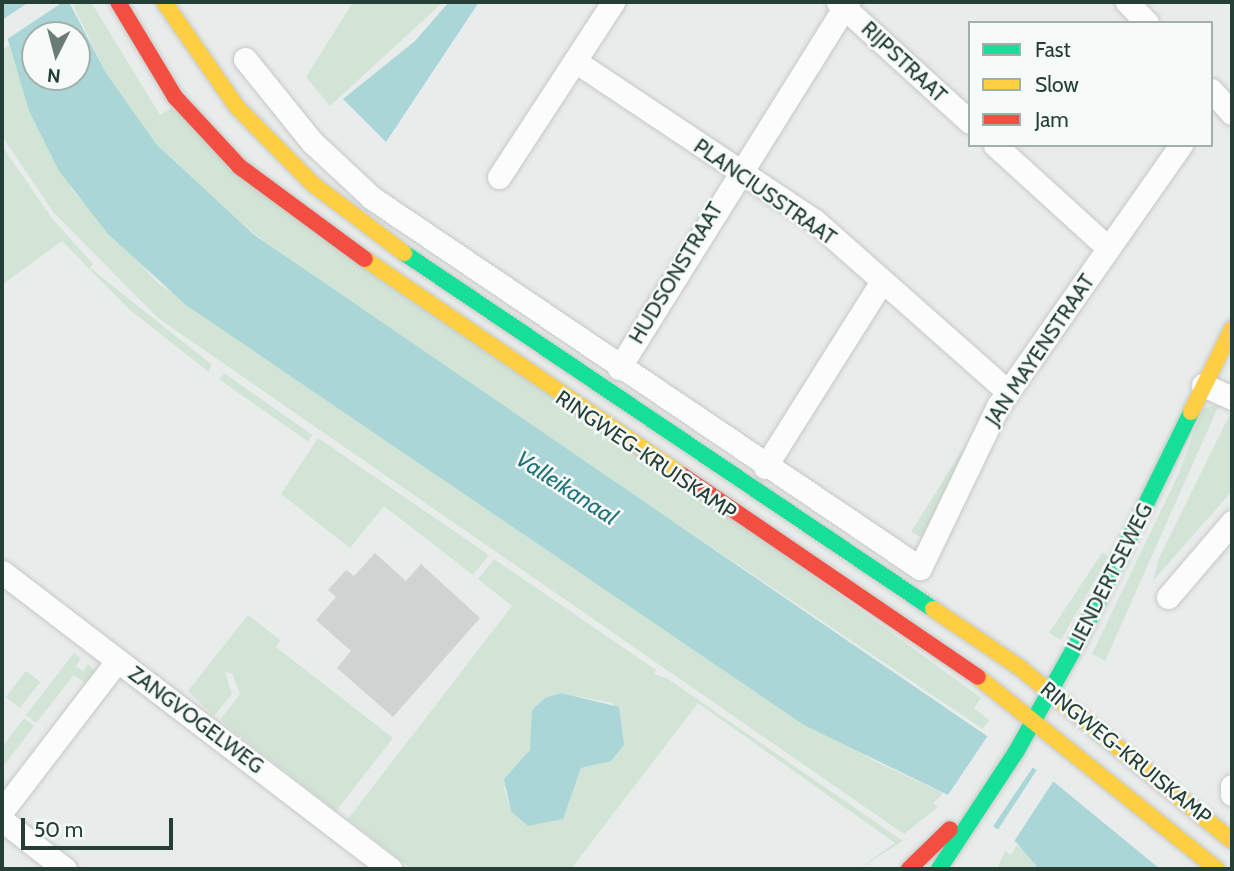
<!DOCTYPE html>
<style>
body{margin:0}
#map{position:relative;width:1234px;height:871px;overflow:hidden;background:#e8ecea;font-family:Cabin,sans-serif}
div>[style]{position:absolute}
.green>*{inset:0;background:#d2e4d6;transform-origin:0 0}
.water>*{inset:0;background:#abd6d8}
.pier>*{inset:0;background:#e8ecea;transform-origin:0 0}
.building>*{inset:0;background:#cfd3d1}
.roads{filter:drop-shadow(0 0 2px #c5c9c7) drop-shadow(0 0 2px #c5c9c7)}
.street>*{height:23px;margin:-11.5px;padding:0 11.5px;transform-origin:11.5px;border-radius:11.5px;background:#fcfcfc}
.fast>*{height:16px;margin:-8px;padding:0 8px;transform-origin:8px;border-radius:8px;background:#16e098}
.slow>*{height:16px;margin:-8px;padding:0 8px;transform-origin:8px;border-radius:8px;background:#ffcf43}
.jam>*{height:16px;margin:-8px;padding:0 8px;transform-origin:8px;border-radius:8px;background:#f24e42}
span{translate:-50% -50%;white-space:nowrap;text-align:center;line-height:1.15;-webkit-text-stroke:5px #f6faf8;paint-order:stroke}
.street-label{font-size:21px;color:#253f36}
.water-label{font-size:23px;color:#21737a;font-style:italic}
.frame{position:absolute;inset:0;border:4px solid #253f36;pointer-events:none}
.legend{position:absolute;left:968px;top:21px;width:245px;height:126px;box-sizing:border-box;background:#f6faf8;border:2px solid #a2afaa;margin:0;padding:9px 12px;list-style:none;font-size:21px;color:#253f36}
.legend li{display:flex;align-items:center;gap:14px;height:35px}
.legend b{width:35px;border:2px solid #a2afaa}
.north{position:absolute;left:21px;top:21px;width:70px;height:70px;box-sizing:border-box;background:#f6faf8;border:2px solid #a2afaa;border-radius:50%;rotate:186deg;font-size:19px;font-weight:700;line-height:28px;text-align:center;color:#253f36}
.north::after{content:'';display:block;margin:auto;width:24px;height:32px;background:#697c75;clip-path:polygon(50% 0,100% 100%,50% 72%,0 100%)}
.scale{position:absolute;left:21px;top:818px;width:152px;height:32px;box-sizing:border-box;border:4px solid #253f36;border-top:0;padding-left:9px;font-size:21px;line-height:24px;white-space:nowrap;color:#253f36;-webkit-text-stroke:5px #f6faf8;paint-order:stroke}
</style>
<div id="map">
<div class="green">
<div style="clip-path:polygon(91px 2px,160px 115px,171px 108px,981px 698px,974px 708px,989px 720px,983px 729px,339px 297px,220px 208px,157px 145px,106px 73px,73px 5px)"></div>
<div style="clip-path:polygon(353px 2px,443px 2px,330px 106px,306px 77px)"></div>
<div style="clip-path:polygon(9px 45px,29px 111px,73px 191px,158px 283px,558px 558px,872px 760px,943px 793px,933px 803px,938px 807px,904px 834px,158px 318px,54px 213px,2px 136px,2px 51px)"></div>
<div style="clip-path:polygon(2px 146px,51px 217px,93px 264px,90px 268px,211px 364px,209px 372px,130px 310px,62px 241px,2px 285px)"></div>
<div style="left:224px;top:373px;width:108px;height:8px;rotate:35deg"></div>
<div style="clip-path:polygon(1219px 405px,1105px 661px,1092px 654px,1179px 473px,1203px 408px)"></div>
<div style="clip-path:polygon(1232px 410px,1232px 491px,1153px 581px,1159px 558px)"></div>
<div style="clip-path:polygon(981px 420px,927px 540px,911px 532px)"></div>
<div style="clip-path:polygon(318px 438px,489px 555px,473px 575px,384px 506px,350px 548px,281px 494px)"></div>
<div style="clip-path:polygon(1102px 553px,1108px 556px,1061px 640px,1049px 633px)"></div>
<div style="clip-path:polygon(evenodd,494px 559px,656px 670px,654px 674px,668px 679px,903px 841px,858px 869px,895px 843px,698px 703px,571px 869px,412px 869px,348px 819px,512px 606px,478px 579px,494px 559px,561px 693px,612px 703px,623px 733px,599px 764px,581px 768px,568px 805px,511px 811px,504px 788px,531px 750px,532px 710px,545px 698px,561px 693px)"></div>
<div style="clip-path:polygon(248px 615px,280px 640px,276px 647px,393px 738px,336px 811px,220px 720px,240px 694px,232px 673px,225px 672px,232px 694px,214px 716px,188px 691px)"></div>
<div style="clip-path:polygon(74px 653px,81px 658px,76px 666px,83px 671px,88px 664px,96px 673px,85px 683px,74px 675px,36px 723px,26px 715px)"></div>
<div style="left:26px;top:671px;width:18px;height:33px;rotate:38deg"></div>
<div style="clip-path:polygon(24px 718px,34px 726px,2px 768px,2px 747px)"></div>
<div style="clip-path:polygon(1017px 845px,1026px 852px,1039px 869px,997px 869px,1005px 851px,1011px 855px)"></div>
</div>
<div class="water">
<div style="clip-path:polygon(evenodd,2px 2px,69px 2px,106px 73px,157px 145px,253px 234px,1054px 782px,1160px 869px,1039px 869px,1016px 842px,948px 795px,804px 725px,186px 305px,108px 234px,59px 171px,29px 111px,2px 20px,2px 2px,35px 35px,77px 35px,77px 77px,35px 77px,35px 35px)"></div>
<div style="clip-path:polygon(449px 2px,479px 2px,386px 142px,343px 99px,415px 41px)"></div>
<div style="clip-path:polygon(561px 693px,619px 707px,624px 745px,611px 761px,581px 768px,563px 819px,528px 826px,511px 811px,504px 779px,530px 750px,532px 710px,545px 698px)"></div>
</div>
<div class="pier">
<div style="clip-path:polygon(29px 2px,63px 2px,6px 40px,2px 20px)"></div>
<div style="left:989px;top:734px;width:55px;height:78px;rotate:34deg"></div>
<div style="left:1038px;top:768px;width:20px;height:77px;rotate:33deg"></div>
</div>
<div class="building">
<div style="clip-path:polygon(375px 553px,406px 581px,421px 564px,480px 618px,393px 717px,337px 668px,351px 651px,316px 620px,336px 597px,328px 590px,346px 570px,354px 576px)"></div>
</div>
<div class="roads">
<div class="street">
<div style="left:838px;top:2px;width:178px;rotate:42.3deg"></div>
<div style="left:1127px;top:2px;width:29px;rotate:46deg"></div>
<div style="left:245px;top:59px;width:107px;rotate:51.1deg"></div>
<div style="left:312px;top:142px;width:82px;rotate:43deg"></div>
<div style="left:372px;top:198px;width:661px;rotate:34.03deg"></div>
<div style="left:920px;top:568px;width:180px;rotate:-64.3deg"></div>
<div style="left:998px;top:406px;width:319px;rotate:-55deg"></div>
<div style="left:575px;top:61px;width:288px;rotate:33.7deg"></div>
<div style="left:815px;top:221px;width:258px;rotate:41.5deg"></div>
<div style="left:1211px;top:90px;width:31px;rotate:48deg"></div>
<div style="left:995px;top:145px;width:153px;rotate:42.3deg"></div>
<div style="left:499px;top:177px;width:209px;rotate:-56.9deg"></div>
<div style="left:619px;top:368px;width:432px;rotate:-58deg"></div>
<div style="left:1203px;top:385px;width:32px;rotate:24deg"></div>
<div style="left:765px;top:467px;width:220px;rotate:-57.8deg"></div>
<div style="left:2px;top:572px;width:489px;rotate:37.4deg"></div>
<div style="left:1168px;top:597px;width:99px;rotate:-49.5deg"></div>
<div style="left:1232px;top:786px;width:8px;rotate:90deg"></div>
<div style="left:2px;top:811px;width:189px;rotate:-52.5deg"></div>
<div style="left:2px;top:820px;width:80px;rotate:37.9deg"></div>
</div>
<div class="fast">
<div style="left:404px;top:253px;width:638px;rotate:33.94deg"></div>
<div style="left:939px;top:869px;width:140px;rotate:-56.7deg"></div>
<div style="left:1016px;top:752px;width:131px;rotate:-60.7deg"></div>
<div style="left:1080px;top:638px;width:252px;rotate:-63.8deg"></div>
</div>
<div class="slow">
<div style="left:164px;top:2px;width:128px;rotate:55.2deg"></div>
<div style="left:237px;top:107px;width:110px;rotate:45.4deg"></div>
<div style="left:314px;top:185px;width:113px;rotate:37.1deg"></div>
<div style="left:365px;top:259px;width:384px;rotate:34.3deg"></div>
<div style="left:1191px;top:412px;width:93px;rotate:-63.7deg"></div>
<div style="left:933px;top:609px;width:104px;rotate:34deg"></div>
<div style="left:1019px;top:667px;width:275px;rotate:39.2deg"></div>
<div style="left:978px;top:677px;width:307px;rotate:38.8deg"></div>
</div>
<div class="jam">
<div style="left:118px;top:2px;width:111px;rotate:59deg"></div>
<div style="left:175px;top:97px;width:96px;rotate:47.1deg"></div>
<div style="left:240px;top:167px;width:155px;rotate:36.4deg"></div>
<div style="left:682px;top:475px;width:358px;rotate:34.3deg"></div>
<div style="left:909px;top:869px;width:57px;rotate:-44.3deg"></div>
</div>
</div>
<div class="street-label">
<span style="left:904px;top:62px;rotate:43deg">RIJPSTRAAT</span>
<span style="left:765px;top:192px;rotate:35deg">PLANCIUSSTRAAT</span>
<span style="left:676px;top:273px;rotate:-59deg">HUDSONSTRAAT</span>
<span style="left:1040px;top:350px;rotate:-56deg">JAN MAYENSTRAAT</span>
<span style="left:646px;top:455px;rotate:34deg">RINGWEG-KRUISKAMP</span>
<span style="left:1110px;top:577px;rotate:-63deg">LIENDERTSEWEG</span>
<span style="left:196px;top:720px;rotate:37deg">ZANGVOGELWEG</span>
<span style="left:1126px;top:753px;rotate:39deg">RINGWEG-KRUISKAMP</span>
</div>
<div class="water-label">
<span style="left:567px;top:488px;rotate:33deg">Valleikanaal</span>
</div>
<div class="frame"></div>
<ul class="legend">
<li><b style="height:9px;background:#16e098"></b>Fast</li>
<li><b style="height:9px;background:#ffcf43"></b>Slow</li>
<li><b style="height:9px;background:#f24e42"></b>Jam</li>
</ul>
<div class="north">N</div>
<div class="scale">50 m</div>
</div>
